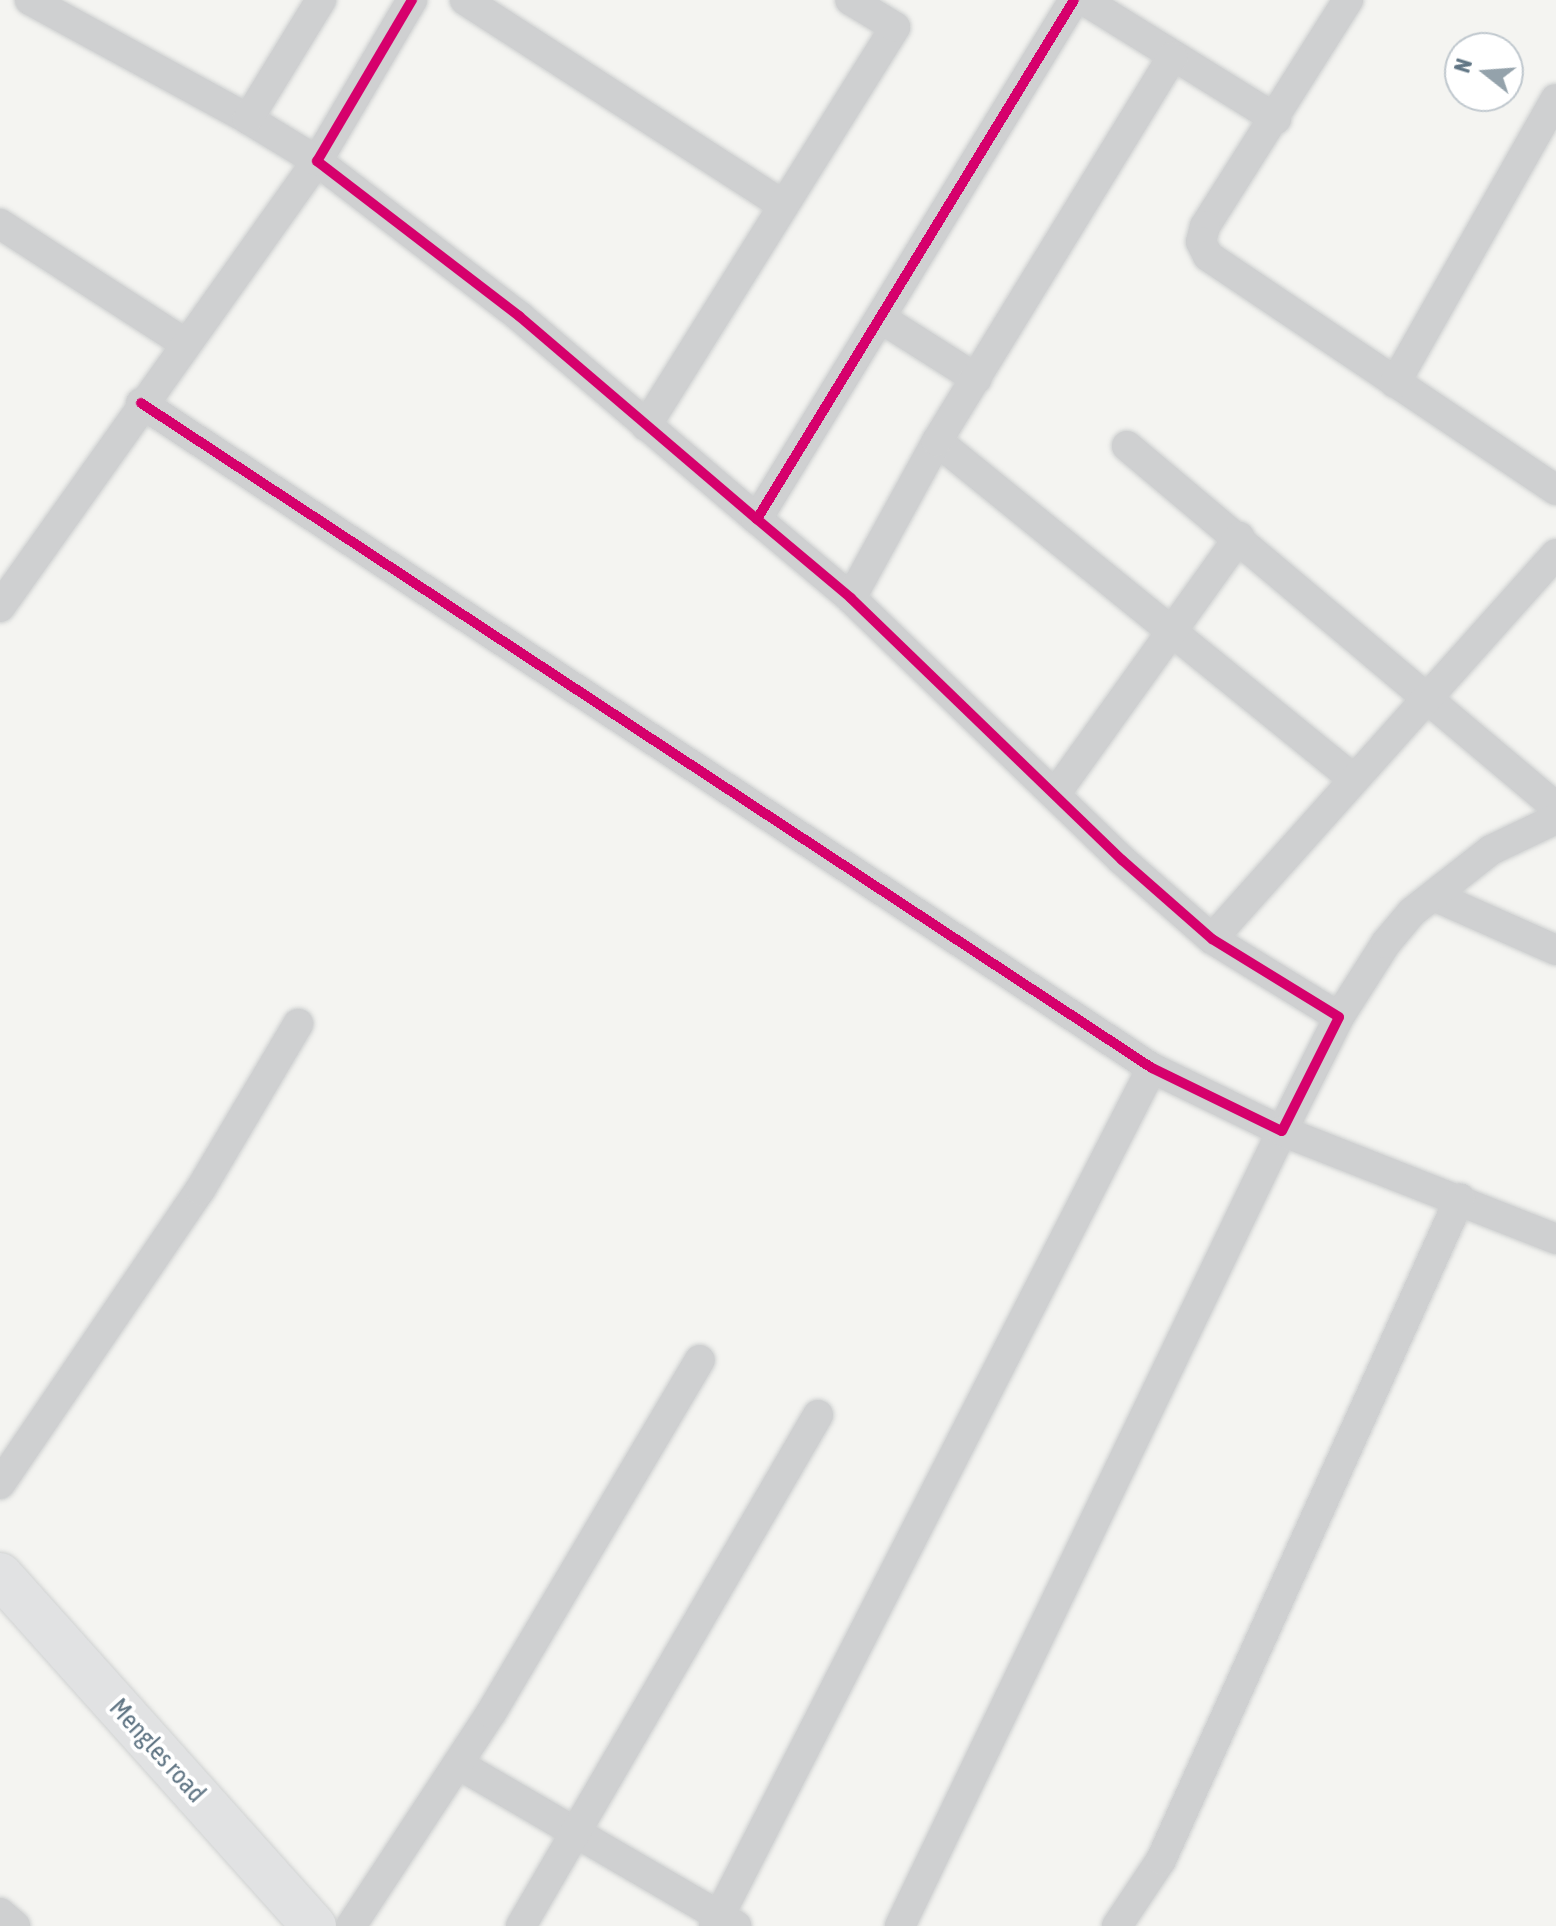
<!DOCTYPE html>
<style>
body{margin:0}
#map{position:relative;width:1556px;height:1926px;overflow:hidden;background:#f4f4f1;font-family:"Asap Condensed",sans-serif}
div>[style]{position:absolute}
.roads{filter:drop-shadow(0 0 2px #cfd1d1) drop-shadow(0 0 2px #cfd1d1)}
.street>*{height:30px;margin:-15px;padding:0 15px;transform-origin:15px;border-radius:15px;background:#cfd0d1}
.secondary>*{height:44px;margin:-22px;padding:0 22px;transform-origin:22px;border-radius:22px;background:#e1e2e3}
.cycleway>*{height:10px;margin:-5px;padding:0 5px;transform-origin:5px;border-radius:5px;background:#d6006c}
span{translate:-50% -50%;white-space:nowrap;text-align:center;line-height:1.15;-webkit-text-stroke:8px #fff;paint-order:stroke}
.street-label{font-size:26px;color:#617685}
.north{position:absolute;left:1444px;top:32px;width:80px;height:80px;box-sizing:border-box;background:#fff;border:2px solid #c0c8ce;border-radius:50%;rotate:287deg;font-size:22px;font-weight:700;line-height:32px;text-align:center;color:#617685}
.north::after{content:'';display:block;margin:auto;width:28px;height:36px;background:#94a2ab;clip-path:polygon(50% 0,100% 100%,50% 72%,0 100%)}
</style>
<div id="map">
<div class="roads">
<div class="street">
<div style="left:30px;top:0;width:248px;rotate:28.6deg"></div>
<div style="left:412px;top:0;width:187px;rotate:120.5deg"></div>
<div style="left:317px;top:161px;width:255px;rotate:37.5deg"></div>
<div style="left:519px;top:316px;width:313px;rotate:40.5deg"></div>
<div style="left:757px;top:519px;width:608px;rotate:-58.58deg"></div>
<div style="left:465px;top:0;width:376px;rotate:32.8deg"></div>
<div style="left:1084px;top:0;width:226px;rotate:31.8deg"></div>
<div style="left:1348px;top:0;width:267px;rotate:122.3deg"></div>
<div style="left:1205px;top:226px;width:16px;rotate:104deg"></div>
<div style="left:1201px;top:242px;width:16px;rotate:63deg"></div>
<div style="left:1208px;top:256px;width:419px;rotate:33.9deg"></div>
<div style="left:0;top:224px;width:220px;rotate:32.8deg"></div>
<div style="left:882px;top:319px;width:112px;rotate:32.3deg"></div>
<div style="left:1395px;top:383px;width:326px;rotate:-60.5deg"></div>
<div style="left:141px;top:403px;width:1210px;rotate:33.34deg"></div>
<div style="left:1152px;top:1068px;width:144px;rotate:25.9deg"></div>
<div style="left:1282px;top:1131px;width:127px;rotate:-63.4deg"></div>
<div style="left:1339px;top:1017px;width:149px;rotate:-148.4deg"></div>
<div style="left:1212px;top:939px;width:120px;rotate:-138.7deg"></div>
<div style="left:1122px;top:860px;width:377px;rotate:-136deg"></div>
<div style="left:851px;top:598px;width:123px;rotate:-140deg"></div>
<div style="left:646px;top:426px;width:470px;rotate:-58deg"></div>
<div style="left:895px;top:27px;width:52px;rotate:-149deg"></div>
<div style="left:937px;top:441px;width:533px;rotate:39.06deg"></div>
<div style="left:1127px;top:446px;width:561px;rotate:40.08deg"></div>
<div style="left:851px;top:598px;width:179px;rotate:-61.3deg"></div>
<div style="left:937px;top:441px;width:450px;rotate:-58.5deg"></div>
<div style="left:0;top:607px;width:547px;rotate:-54.6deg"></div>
<div style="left:317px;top:161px;width:81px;rotate:-148.7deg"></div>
<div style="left:248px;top:119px;width:140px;rotate:-58.5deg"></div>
<div style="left:1056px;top:793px;width:315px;rotate:-54.4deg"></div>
<div style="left:1434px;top:896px;width:133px;rotate:23.9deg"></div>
<div style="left:1212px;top:939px;width:516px;rotate:-48.22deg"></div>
<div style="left:1339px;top:1017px;width:88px;rotate:-57.6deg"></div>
<div style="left:1386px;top:943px;width:40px;rotate:-50deg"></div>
<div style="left:1412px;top:912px;width:100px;rotate:-38.1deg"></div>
<div style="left:1491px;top:850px;width:72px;rotate:-25.5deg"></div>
<div style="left:0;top:1484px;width:356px;rotate:-55.8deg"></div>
<div style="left:200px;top:1190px;width:193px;rotate:-59.4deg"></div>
<div style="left:458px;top:1764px;width:322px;rotate:30.2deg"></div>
<div style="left:0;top:1913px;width:20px;rotate:41deg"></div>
<div style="left:351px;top:1926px;width:255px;rotate:-56.7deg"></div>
<div style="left:491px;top:1713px;width:410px;rotate:-59.4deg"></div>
<div style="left:521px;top:1926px;width:591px;rotate:-59.83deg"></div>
<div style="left:714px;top:1926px;width:963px;rotate:-62.96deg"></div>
<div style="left:900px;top:1926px;width:882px;rotate:-64.34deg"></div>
<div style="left:1282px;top:1131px;width:295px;rotate:21.5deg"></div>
<div style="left:1117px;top:1926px;width:79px;rotate:-56.3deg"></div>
<div style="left:1161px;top:1860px;width:726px;rotate:-65.69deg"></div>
</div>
<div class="secondary">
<div style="left:0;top:1575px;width:471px;rotate:48.2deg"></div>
</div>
</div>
<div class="cycleway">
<div style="left:412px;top:0;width:187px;rotate:120.5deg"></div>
<div style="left:317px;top:161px;width:255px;rotate:37.5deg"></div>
<div style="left:519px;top:316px;width:313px;rotate:40.5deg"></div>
<div style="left:757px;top:519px;width:608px;rotate:-58.58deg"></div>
<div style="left:141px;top:403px;width:1210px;rotate:33.34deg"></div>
<div style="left:1152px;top:1068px;width:144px;rotate:25.9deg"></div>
<div style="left:1282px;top:1131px;width:127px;rotate:-63.4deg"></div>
<div style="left:1339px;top:1017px;width:149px;rotate:-148.4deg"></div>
<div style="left:1212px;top:939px;width:120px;rotate:-138.7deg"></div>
<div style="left:1122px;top:860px;width:377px;rotate:-136deg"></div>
<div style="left:851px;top:598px;width:123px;rotate:-140deg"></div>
</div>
<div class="street-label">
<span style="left:157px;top:1751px;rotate:48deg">Mengles road</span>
</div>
<div class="north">N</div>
</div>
